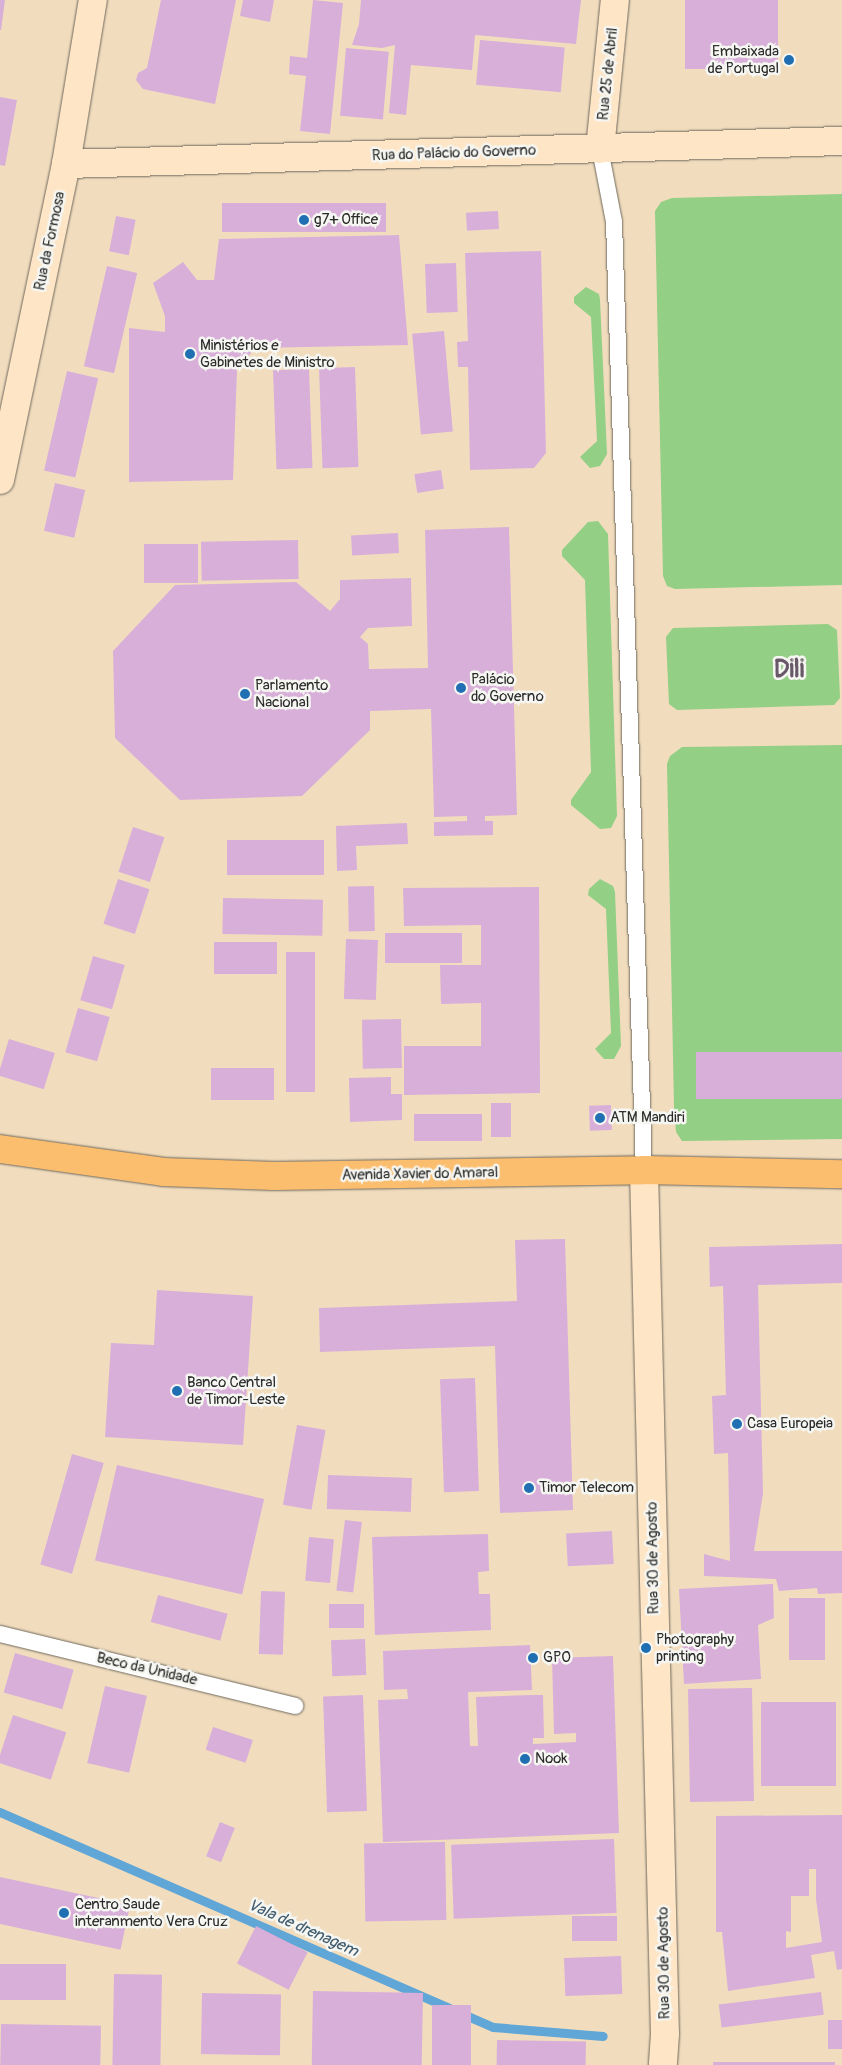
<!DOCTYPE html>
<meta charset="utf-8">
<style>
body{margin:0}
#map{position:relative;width:842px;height:2065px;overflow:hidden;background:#f1ddbe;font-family:Pangolin,sans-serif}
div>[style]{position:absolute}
.green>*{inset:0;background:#93cf84}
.stream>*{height:9px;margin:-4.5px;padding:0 4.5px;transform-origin:4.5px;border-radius:4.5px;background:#60a6d6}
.building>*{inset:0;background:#d8afd9;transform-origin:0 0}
.roads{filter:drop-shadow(0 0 1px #70695e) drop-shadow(0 0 1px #70695e)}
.lane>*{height:16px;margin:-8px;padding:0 8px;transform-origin:8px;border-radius:8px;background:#fff}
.secondary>*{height:28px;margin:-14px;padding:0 14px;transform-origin:14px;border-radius:14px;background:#fde5c5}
.primary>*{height:28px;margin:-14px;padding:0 14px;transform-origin:14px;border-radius:14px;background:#fbbd6e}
.dots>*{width:14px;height:14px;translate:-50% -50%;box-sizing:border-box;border:2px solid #f6f6f2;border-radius:50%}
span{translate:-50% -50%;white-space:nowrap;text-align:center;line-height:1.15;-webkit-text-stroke:5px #f6f6f2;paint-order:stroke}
.poi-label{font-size:15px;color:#2b2b2b}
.right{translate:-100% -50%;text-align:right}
.left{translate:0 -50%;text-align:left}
.street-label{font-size:15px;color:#2b2b2b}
.water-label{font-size:16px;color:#405c6f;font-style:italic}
.town-label{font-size:25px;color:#685968;font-weight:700}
</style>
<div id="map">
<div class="green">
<div style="clip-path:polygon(842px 194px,842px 585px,675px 589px,667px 586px,663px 576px,655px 211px,661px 202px,672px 198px)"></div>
<div style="clip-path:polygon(586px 287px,599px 294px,600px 300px,607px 454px,600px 466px,590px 468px,580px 457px,597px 441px,591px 317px,574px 303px,574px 297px)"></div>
<div style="clip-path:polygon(598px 521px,608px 534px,617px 816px,611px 828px,600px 829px,571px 805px,571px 800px,591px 772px,585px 580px,562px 556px,562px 550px,588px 522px)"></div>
<div style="clip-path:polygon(828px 624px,837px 630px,840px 698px,834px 705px,677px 710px,669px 704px,666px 637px,673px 628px)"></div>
<div style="clip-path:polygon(842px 745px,842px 1139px,682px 1141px,676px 1132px,674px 1106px,667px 764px,670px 756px,682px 747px)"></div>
<div style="clip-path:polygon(600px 879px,613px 886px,615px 892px,621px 1046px,614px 1059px,604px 1059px,595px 1049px,611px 1033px,606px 909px,588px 895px,589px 889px)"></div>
</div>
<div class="stream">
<div style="left:0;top:1812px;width:538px;rotate:23.56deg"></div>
<div style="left:493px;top:2027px;width:110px;rotate:4.7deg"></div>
</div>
<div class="building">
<div style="clip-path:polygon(0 0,5px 0,1px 30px,0 30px)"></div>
<div style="clip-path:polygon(161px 0,236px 0,215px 104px,143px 89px,136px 80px,138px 73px,147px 68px)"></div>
<div style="clip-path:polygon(243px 0,274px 0,270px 22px,240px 16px)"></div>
<div style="clip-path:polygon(313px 0,343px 3px,330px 134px,300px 131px,306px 76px,289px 74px,290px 56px,307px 58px)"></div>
<div style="clip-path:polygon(361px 0,581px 0,576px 44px,475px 35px,472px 70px,411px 65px,406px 115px,389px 113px,395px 45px,382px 48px,352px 45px,359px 24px)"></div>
<div style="left:685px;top:0;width:93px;height:69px"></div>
<div style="left:480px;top:40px;width:85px;height:45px;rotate:5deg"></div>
<div style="left:346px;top:48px;width:43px;height:68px;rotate:5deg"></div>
<div style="clip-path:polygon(0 97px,17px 100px,5px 166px,0 165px)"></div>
<div style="left:386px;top:203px;width:29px;height:164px;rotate:90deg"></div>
<div style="left:498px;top:211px;width:18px;height:32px;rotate:87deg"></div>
<div style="left:116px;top:216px;width:20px;height:36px;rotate:11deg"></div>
<div style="clip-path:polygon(399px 235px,408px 345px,255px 348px,237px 370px,233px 480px,129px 482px,129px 328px,165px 332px,165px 316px,153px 283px,183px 262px,197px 280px,214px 280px,219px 239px)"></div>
<div style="clip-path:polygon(541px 251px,546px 453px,534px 468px,470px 470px,468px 367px,458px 367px,457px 342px,468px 341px,465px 253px)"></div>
<div style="left:456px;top:263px;width:49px;height:31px;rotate:88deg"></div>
<div style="left:107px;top:266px;width:31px;height:103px;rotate:13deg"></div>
<div style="left:444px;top:331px;width:101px;height:32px;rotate:85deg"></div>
<div style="left:355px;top:367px;width:100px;height:36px;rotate:88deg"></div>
<div style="left:309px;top:369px;width:99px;height:36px;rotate:88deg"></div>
<div style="left:67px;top:371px;width:32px;height:102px;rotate:13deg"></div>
<div style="left:441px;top:470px;width:19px;height:27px;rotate:81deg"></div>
<div style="left:55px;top:483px;width:31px;height:49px;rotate:13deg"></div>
<div style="clip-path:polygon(509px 527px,517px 815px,485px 816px,485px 821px,493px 821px,493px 835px,434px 836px,434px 822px,467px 821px,467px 816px,434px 817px,431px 709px,370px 711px,370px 730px,302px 796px,180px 800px,115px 738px,113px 651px,175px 585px,296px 582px,330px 611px,340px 599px,340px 580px,411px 578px,412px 626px,368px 628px,360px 637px,368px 644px,369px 669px,428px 668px,425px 530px)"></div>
<div style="left:398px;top:533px;width:20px;height:47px;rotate:87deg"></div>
<div style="left:298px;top:540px;width:39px;height:97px;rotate:89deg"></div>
<div style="left:198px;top:544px;width:39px;height:54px;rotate:90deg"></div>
<div style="clip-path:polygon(407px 823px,408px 844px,356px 846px,357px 870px,337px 871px,336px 826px)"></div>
<div style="left:133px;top:827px;width:33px;height:47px;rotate:18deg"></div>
<div style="left:227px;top:840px;width:97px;height:35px"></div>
<div style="left:118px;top:879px;width:33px;height:47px;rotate:18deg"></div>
<div style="left:374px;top:886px;width:45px;height:26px;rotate:89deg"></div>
<div style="clip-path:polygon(539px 887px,540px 1093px,404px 1095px,404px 1046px,481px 1046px,481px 1003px,441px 1004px,440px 965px,481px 965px,481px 925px,404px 926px,403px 888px)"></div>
<div style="left:223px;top:898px;width:100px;height:36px;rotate:1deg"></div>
<div style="left:462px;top:933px;width:30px;height:77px;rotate:90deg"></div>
<div style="left:346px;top:939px;width:32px;height:60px;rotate:2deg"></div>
<div style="left:214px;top:942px;width:63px;height:32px"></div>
<div style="left:286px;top:952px;width:29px;height:140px"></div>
<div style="left:93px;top:956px;width:33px;height:46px;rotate:16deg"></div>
<div style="left:78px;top:1008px;width:33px;height:46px;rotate:16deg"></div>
<div style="left:401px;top:1019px;width:49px;height:39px;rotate:89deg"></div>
<div style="left:9px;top:1039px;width:48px;height:38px;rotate:17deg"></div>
<div style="left:842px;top:1052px;width:47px;height:146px;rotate:90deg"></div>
<div style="left:211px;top:1068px;width:63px;height:32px"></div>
<div style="clip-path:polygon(391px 1077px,391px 1094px,402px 1094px,402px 1120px,350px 1122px,349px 1078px)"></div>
<div style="left:491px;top:1103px;width:20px;height:34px"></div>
<div style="left:611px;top:1105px;width:25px;height:22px;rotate:88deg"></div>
<div style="left:482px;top:1114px;width:27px;height:68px;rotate:90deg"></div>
<div style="clip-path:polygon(565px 1239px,573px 1510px,500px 1513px,495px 1346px,320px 1352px,319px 1308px,517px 1301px,515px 1240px)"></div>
<div style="clip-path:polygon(842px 1244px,842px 1283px,758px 1285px,763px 1493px,754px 1551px,842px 1551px,842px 1593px,818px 1594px,817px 1588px,779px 1591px,776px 1579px,704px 1576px,704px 1554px,730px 1561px,728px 1453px,714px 1454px,712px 1396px,726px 1395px,723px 1286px,710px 1287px,709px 1247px)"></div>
<div style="clip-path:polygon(157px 1290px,253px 1296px,243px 1445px,105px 1437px,111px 1343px,154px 1345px)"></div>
<div style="left:475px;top:1378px;width:113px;height:35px;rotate:88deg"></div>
<div style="left:297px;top:1425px;width:29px;height:81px;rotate:10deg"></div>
<div style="left:72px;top:1454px;width:33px;height:115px;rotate:16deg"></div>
<div style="left:117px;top:1465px;width:151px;height:98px;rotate:13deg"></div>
<div style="left:328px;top:1475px;width:84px;height:34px;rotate:2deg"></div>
<div style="left:345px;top:1520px;width:17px;height:71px;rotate:7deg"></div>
<div style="left:612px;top:1531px;width:33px;height:46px;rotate:87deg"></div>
<div style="clip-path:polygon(488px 1534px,489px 1571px,478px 1572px,479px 1594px,490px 1594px,491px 1630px,375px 1635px,372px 1537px)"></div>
<div style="left:309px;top:1537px;width:25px;height:44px;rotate:5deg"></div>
<div style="clip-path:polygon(773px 1584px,774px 1618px,758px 1625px,761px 1679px,684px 1684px,679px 1589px)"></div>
<div style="left:261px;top:1591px;width:24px;height:63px;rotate:2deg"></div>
<div style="left:158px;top:1595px;width:72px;height:28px;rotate:15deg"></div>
<div style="left:789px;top:1598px;width:36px;height:62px"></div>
<div style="left:329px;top:1604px;width:35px;height:24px"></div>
<div style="left:365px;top:1639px;width:36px;height:34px;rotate:88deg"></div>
<div style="clip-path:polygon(530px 1645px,532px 1690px,468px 1692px,470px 1746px,478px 1746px,476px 1697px,532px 1695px,543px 1695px,544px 1738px,533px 1738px,533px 1744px,576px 1742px,576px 1733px,554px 1734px,552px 1658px,613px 1656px,619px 1833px,383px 1842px,378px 1700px,408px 1699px,407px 1689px,384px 1690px,383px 1651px)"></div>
<div style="left:15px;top:1653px;width:61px;height:41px;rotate:16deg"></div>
<div style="left:105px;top:1686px;width:43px;height:79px;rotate:13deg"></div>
<div style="left:752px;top:1688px;width:113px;height:64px;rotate:89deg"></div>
<div style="left:363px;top:1695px;width:116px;height:40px;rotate:88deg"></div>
<div style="left:761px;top:1702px;width:75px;height:84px"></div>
<div style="left:13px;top:1715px;width:56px;height:50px;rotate:18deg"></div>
<div style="left:213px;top:1727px;width:42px;height:24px;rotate:18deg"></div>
<div style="clip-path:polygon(evenodd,842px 1815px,842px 1969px,837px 1970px,834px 1951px,811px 1955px,815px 1978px,728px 1991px,722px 1932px,716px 1932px,716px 1816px,842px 1815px,809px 1869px,816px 1869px,816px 1899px,822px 1942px,786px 1948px,786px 1931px,791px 1932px,791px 1896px,809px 1896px,809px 1869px)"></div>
<div style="left:220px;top:1822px;width:16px;height:37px;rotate:22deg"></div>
<div style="left:614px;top:1839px;width:74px;height:163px;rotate:88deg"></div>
<div style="left:445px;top:1842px;width:78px;height:81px;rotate:89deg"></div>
<div style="left:0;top:1877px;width:133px;height:46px;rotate:12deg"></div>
<div style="left:617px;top:1916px;width:25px;height:45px;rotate:90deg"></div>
<div style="left:256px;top:1926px;width:58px;height:42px;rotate:27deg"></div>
<div style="left:621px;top:1956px;width:38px;height:57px;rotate:88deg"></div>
<div style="left:66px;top:1964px;width:36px;height:66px;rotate:90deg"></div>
<div style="left:114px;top:1974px;width:48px;height:91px;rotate:1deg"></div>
<div style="left:313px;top:1991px;width:110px;height:74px;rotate:1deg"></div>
<div style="left:821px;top:1992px;width:23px;height:103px;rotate:83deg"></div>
<div style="left:202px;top:1993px;width:79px;height:61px;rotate:1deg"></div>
<div style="left:471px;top:2005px;width:60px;height:39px;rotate:90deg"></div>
<div style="left:828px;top:2020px;width:14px;height:29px"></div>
<div style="left:1px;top:2024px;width:100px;height:41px;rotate:1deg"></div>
<div style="left:497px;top:2040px;width:89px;height:25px;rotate:1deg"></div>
<div style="left:713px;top:2062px;width:122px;height:3px"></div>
</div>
<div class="roads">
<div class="lane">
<div style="left:600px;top:149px;width:74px;rotate:79.1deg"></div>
<div style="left:614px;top:222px;width:948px;rotate:88.19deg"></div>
<div style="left:0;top:1634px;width:304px;rotate:13.7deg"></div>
</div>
<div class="secondary">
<div style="left:600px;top:149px;width:150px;rotate:-84.3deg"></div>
<div style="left:66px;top:164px;width:776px;rotate:-1.7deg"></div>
<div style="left:0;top:480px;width:323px;rotate:-78.2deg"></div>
<div style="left:66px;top:164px;width:166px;rotate:-80.7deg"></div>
<div style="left:644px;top:1170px;width:864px;rotate:88.61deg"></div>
<div style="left:665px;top:2034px;width:31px;rotate:94deg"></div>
</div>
<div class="primary">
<div style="left:0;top:1149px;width:165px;rotate:8deg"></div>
<div style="left:163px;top:1172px;width:111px;rotate:2.1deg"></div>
<div style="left:274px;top:1176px;width:370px;rotate:-0.9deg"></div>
<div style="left:644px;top:1170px;width:198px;rotate:1.2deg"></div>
</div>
</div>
<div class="dots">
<div style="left:789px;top:60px;background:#1f6fb2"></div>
<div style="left:304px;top:220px;background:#1f6fb2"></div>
<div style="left:190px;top:354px;background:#1f6fb2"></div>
<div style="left:461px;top:688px;background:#1f6fb2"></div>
<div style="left:245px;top:694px;background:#1f6fb2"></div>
<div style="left:600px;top:1118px;background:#1f6fb2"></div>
<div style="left:177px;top:1391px;background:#1f6fb2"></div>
<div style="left:737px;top:1424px;background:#1f6fb2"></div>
<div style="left:529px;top:1488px;background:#1f6fb2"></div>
<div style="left:646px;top:1648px;background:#1f6fb2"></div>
<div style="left:533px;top:1658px;background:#1f6fb2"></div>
<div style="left:525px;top:1759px;background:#1f6fb2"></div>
<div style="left:64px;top:1913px;background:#1f6fb2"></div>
</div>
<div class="poi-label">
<span class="right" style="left:779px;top:60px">Embaixada<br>de Portugal</span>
<span class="left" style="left:314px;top:220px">g7+ Office</span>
<span class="left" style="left:200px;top:354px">Ministérios e<br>Gabinetes de Ministro</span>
<span class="left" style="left:471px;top:688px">Palácio<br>do Governo</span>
<span class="left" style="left:255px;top:694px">Parlamento<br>Nacional</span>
<span class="left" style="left:610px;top:1118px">ATM Mandiri</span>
<span class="left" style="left:187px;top:1391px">Banco Central<br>de Timor-Leste</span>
<span class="left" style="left:747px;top:1424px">Casa Europeia</span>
<span class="left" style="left:539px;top:1488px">Timor Telecom</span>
<span class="left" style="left:656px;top:1648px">Photography<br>printing</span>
<span class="left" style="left:543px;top:1658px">GPO</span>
<span class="left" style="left:535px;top:1759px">Nook</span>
<span class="left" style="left:75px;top:1913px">Centro Saude<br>interanmento Vera Cruz</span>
</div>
<div class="street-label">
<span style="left:608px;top:74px;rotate:-84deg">Rua 25 de Abril</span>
<span style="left:454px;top:153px;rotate:-2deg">Rua do Palácio do Governo</span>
<span style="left:50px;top:241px;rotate:-78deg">Rua da Formosa</span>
<span style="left:420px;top:1174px;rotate:-1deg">Avenida Xavier do Amaral</span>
<span style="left:653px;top:1558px;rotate:-91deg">Rua 30 de Agosto</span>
<span style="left:147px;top:1669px;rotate:13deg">Beco da Unidade</span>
<span style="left:664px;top:1963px;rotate:-91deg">Rua 30 de Agosto</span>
</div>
<div class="water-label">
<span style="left:303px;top:1928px;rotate:24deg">Vala de drenagem</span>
</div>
<div class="town-label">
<span style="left:789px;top:670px">Dili</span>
</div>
</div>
